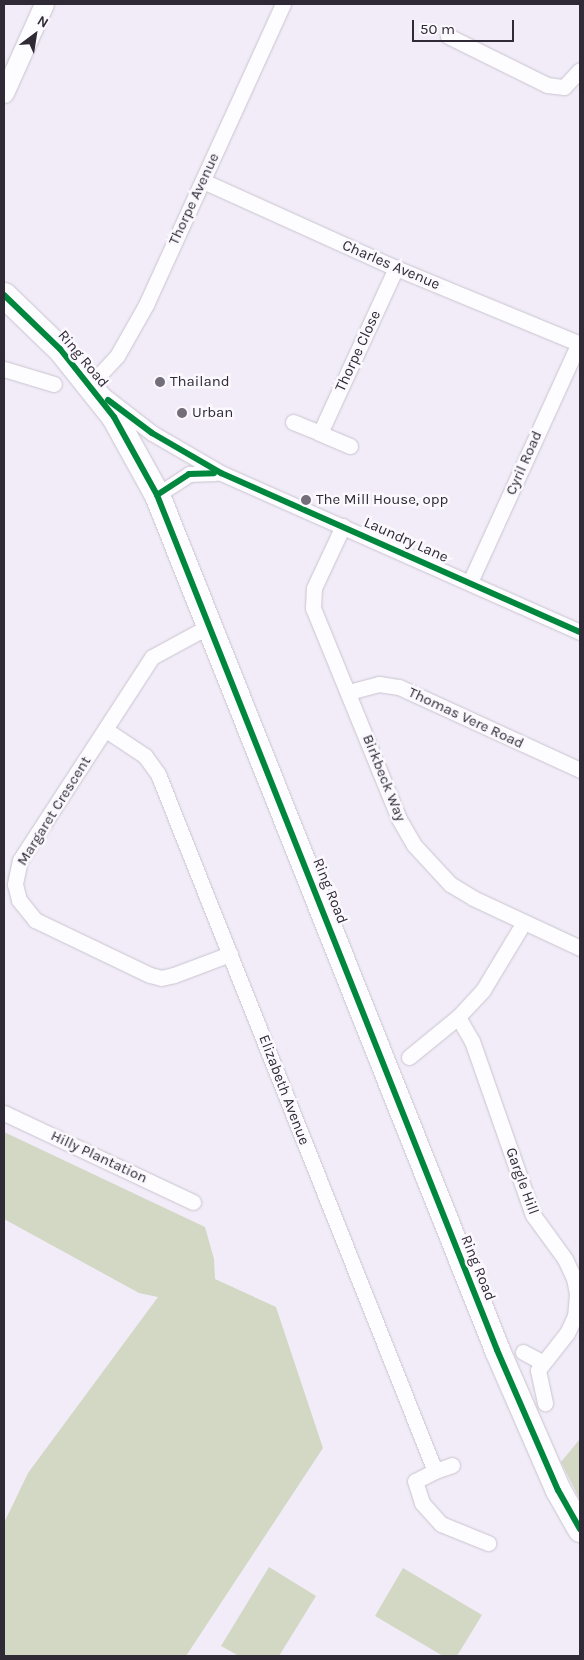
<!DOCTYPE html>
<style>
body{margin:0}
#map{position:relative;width:584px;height:1660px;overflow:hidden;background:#f2ecf9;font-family:Karla,sans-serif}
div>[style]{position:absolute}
.green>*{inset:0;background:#d2d8c4}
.roads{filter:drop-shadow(0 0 1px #c9c4cf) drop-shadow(0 0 1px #c9c4cf)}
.minor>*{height:15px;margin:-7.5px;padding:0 7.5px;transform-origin:7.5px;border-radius:7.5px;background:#fdfcfe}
.tertiary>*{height:19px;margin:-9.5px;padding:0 9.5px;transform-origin:9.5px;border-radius:9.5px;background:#fdfcfe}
.trunk>*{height:25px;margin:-12.5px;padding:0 12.5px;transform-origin:12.5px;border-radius:12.5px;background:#fdfcfe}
.cycleway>*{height:6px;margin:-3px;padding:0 3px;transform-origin:3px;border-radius:3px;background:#00873e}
.dots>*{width:14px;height:14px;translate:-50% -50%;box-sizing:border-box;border:2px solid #fbf8fe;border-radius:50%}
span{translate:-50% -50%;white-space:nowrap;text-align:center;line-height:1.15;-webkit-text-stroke:5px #fbf8fe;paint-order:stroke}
.street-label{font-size:15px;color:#2f2a35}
.poi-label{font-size:15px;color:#2f2a35}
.left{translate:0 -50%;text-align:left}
.frame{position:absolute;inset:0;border:5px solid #2f2a35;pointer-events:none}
.north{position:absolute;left:10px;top:10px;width:50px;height:50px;-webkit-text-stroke:4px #fbf8fe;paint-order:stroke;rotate:31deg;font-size:14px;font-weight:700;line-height:20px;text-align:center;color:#2f2a35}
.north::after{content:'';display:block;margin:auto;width:18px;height:22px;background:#2f2a35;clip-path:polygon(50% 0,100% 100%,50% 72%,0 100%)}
.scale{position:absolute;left:412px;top:20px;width:102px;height:22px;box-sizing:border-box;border:2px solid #2f2a35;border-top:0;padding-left:6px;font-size:15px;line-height:18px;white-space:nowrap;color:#2f2a35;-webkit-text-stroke:4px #fbf8fe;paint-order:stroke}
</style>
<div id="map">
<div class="green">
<div style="clip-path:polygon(4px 1132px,205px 1227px,214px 1259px,215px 1279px,276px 1307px,323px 1448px,186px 1656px,4px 1656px,4px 1523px,28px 1473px,158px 1297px,139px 1293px,4px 1219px)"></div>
<div style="clip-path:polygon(580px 1439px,580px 1500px,561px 1462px)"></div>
<div style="clip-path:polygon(269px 1567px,316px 1596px,279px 1656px,239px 1656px,221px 1646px)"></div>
<div style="clip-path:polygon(403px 1568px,482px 1615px,457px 1656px,443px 1656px,375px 1616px)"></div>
</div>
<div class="roads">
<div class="minor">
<div style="left:283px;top:4px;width:328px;rotate:114.5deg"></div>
<div style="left:147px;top:303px;width:61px;rotate:119.5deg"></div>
<div style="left:117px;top:356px;width:40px;rotate:133deg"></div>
<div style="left:90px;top:385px;width:78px;rotate:37.7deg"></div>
<div style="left:152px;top:433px;width:80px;rotate:30.1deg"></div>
<div style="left:221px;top:473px;width:393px;rotate:23.9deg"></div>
<div style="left:448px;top:36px;width:110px;rotate:26.3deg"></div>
<div style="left:547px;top:85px;width:17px;rotate:7deg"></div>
<div style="left:564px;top:87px;width:23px;rotate:-47deg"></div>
<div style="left:203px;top:181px;width:212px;rotate:24.3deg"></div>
<div style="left:396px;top:268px;width:199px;rotate:22.4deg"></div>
<div style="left:4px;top:369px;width:52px;rotate:16.7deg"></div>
<div style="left:293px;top:422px;width:29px;rotate:22deg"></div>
<div style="left:350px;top:446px;width:33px;rotate:-157deg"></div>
<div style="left:320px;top:433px;width:182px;rotate:-65.3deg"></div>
<div style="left:157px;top:495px;width:38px;rotate:-33deg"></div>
<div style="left:189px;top:474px;width:26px;rotate:-2deg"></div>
<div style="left:343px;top:526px;width:68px;rotate:115.1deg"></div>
<div style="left:314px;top:588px;width:20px;rotate:93deg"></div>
<div style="left:313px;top:608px;width:228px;rotate:67.8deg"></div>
<div style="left:399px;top:819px;width:30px;rotate:60deg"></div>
<div style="left:414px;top:845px;width:53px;rotate:47.3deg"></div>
<div style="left:450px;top:884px;width:27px;rotate:31deg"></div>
<div style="left:473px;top:898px;width:118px;rotate:25deg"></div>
<div style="left:470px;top:582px;width:263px;rotate:-65.5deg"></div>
<div style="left:211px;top:625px;width:67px;rotate:151.5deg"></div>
<div style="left:152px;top:657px;width:242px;rotate:123deg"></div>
<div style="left:20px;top:860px;width:25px;rotate:102deg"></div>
<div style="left:15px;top:884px;width:16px;rotate:76deg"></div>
<div style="left:19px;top:900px;width:26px;rotate:51deg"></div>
<div style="left:35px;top:920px;width:127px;rotate:25.6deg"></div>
<div style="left:150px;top:975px;width:11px;rotate:15deg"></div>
<div style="left:161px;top:978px;width:13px;rotate:-13deg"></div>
<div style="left:174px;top:975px;width:60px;rotate:-20.6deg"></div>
<div style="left:349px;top:692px;width:31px;rotate:-15deg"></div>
<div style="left:379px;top:684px;width:20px;rotate:9deg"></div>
<div style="left:399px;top:687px;width:199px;rotate:24.6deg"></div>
<div style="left:106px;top:730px;width:47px;rotate:33.7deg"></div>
<div style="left:145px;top:756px;width:22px;rotate:54deg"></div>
<div style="left:158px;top:774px;width:750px;rotate:68.33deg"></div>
<div style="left:435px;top:1471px;width:18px;rotate:-19deg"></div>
<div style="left:458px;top:1017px;width:28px;rotate:60deg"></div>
<div style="left:472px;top:1041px;width:184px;rotate:70.7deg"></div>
<div style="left:533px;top:1215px;width:54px;rotate:54deg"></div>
<div style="left:565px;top:1259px;width:21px;rotate:65deg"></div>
<div style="left:574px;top:1278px;width:16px;rotate:79deg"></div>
<div style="left:577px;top:1294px;width:22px;rotate:95deg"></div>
<div style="left:575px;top:1316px;width:19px;rotate:115deg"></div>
<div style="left:567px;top:1333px;width:47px;rotate:128.1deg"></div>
<div style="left:538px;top:1370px;width:34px;rotate:78deg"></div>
<div style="left:409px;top:1057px;width:63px;rotate:-39.2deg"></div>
<div style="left:458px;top:1017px;width:37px;rotate:-47deg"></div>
<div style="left:483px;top:990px;width:79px;rotate:-58.9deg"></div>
<div style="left:4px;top:1113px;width:209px;rotate:25.2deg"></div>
<div style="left:523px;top:1352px;width:21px;rotate:28deg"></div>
<div style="left:435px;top:1471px;width:22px;rotate:153deg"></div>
<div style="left:415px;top:1481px;width:23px;rotate:72deg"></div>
<div style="left:422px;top:1503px;width:28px;rotate:48deg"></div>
<div style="left:441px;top:1524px;width:51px;rotate:22deg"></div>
</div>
<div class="tertiary">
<div style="left:4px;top:93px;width:98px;rotate:-65.8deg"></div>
</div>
<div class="trunk">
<div style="left:4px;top:295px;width:78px;rotate:44deg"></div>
<div style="left:60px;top:349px;width:87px;rotate:51.5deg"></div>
<div style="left:114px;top:417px;width:89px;rotate:61.1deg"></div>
<div style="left:157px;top:495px;width:920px;rotate:68.31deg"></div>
<div style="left:497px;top:1350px;width:153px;rotate:66.5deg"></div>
<div style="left:558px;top:1490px;width:45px;rotate:60.6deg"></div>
</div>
</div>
<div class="cycleway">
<div style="left:4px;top:295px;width:78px;rotate:44deg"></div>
<div style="left:60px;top:349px;width:87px;rotate:51.5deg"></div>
<div style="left:114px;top:417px;width:89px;rotate:61.1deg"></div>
<div style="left:157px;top:495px;width:920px;rotate:68.31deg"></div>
<div style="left:497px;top:1350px;width:153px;rotate:66.5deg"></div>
<div style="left:558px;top:1490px;width:45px;rotate:60.6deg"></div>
<div style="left:108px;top:400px;width:55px;rotate:36.9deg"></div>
<div style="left:152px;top:433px;width:80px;rotate:30.1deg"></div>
<div style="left:221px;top:473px;width:393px;rotate:23.9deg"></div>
<div style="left:157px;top:495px;width:38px;rotate:-33deg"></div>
<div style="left:189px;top:474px;width:25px;rotate:-2deg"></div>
</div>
<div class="dots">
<div style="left:160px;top:382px;background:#736e7a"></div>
<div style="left:182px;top:413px;background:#736e7a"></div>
<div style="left:306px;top:500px;background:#736e7a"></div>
</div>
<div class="street-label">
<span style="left:194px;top:199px;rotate:-65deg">Thorpe Avenue</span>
<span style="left:391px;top:265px;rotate:23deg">Charles Avenue</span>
<span style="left:358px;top:351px;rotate:-65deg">Thorpe Close</span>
<span style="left:83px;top:359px;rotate:50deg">Ring Road</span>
<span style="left:524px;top:463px;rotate:-66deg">Cyril Road</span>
<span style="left:406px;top:540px;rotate:24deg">Laundry Lane</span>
<span style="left:466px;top:718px;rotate:25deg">Thomas Vere Road</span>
<span style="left:384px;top:778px;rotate:68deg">Birkbeck Way</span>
<span style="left:54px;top:811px;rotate:-58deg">Margaret Crescent</span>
<span style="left:330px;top:891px;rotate:68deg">Ring Road</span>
<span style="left:284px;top:1090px;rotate:69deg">Elizabeth Avenue</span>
<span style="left:99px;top:1157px;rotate:25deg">Hilly Plantation</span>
<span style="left:522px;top:1181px;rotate:70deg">Gargle Hill</span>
<span style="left:478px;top:1268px;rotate:68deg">Ring Road</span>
</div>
<div class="poi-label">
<span class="left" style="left:170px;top:382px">Thailand</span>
<span class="left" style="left:192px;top:413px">Urban</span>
<span class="left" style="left:316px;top:500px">The Mill House, opp</span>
</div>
<div class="frame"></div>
<div class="north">N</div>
<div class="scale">50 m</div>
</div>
